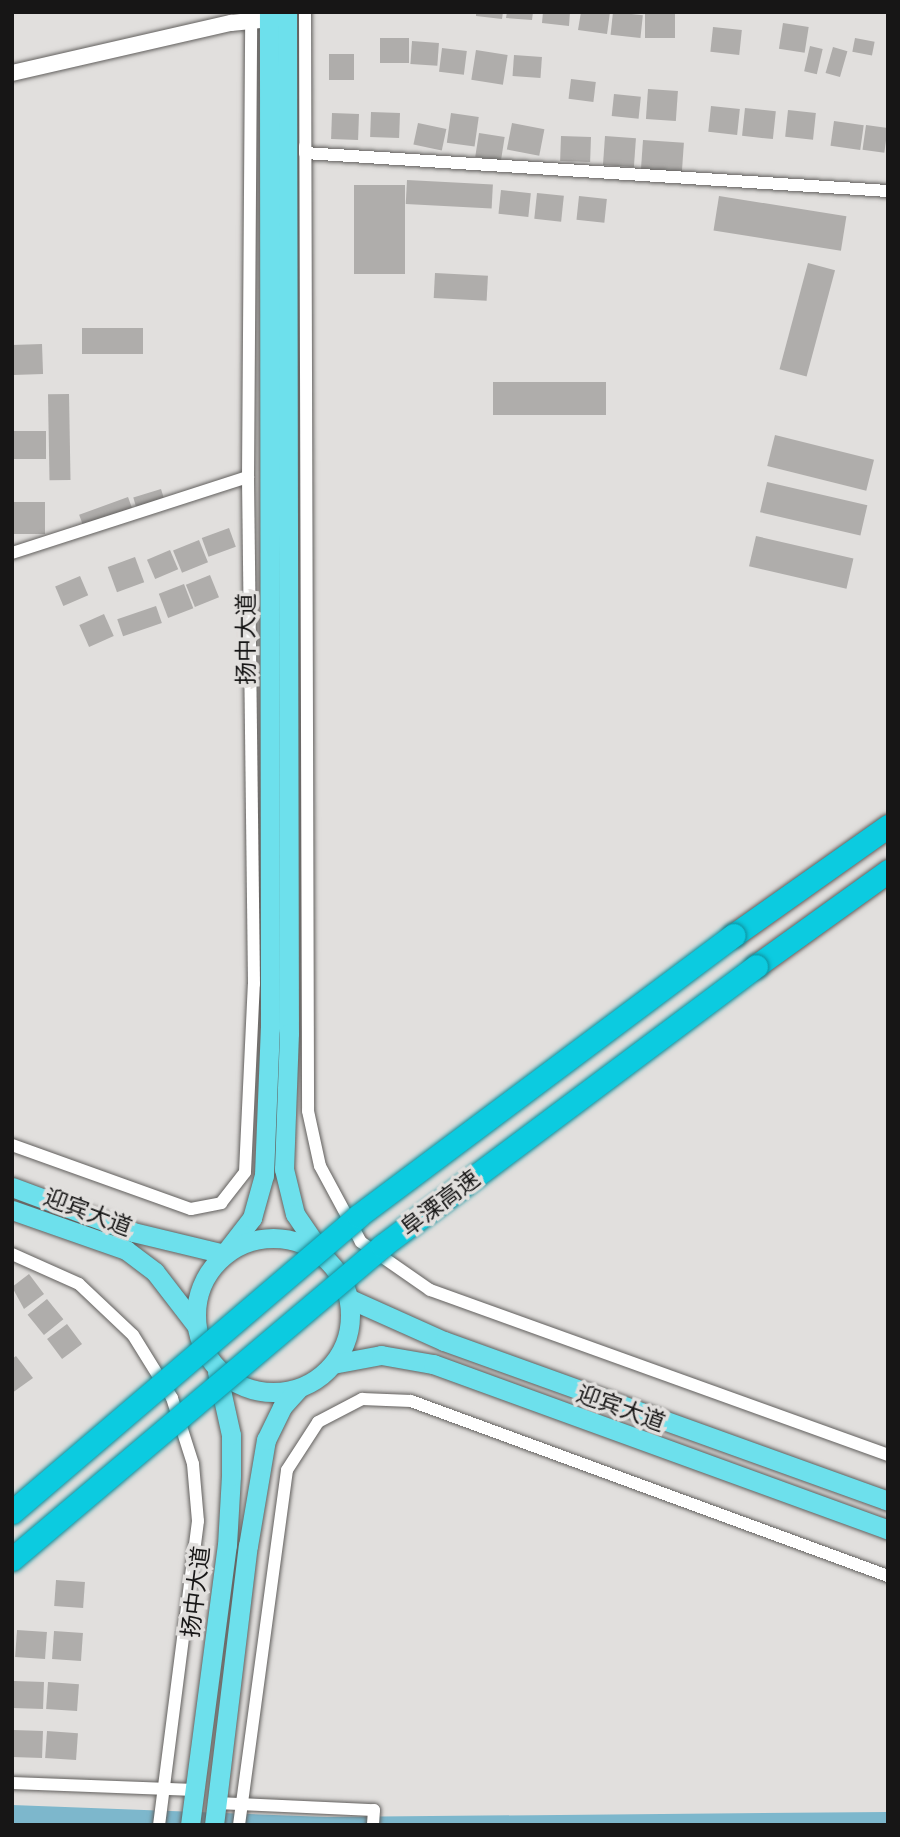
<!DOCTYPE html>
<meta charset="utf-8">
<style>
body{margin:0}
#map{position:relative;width:900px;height:1837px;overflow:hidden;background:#e1dfdd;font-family:"Libre Baskerville","Noto Sans SC",serif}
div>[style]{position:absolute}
.water>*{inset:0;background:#7db7cc}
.building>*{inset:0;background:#afadab;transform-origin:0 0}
.roads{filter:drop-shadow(0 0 2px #615f5d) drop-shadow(0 0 2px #615f5d)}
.minor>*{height:12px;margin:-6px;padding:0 6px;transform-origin:6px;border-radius:6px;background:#fff}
.tertiary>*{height:16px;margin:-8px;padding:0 8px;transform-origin:8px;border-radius:8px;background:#fff}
.primary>*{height:19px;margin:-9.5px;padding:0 9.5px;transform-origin:9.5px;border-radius:9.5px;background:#6de0ec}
.primary>.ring{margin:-9.5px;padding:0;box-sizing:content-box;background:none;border:19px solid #6de0ec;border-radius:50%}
.motorway>*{height:23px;margin:-11.5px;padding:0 11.5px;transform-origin:11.5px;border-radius:11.5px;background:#0ccbe0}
.bridges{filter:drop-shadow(0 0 2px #108c99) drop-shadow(0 0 2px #108c99)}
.motorway-bridge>*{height:23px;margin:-11.5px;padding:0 11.5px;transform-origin:11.5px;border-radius:11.5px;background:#0ccbe0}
span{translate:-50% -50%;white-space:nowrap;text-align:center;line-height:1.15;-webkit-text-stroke:7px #e1dfdd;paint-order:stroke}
.street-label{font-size:23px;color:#171616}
.frame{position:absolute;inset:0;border:14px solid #171616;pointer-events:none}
</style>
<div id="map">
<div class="water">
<div style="clip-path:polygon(12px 1805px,327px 1817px,888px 1812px,888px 1825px,12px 1825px)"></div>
</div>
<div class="building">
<div style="clip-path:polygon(476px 12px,503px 12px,502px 19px,476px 16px)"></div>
<div style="clip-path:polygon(507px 12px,533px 12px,532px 20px,506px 18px)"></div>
<div style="clip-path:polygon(543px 12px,570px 12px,569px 26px,542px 23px)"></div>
<div style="clip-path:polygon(581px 12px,610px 12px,607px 34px,578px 30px)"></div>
<div style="left:613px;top:12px;width:30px;height:23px;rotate:6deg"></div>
<div style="left:645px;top:12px;width:30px;height:26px"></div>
<div style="left:783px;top:23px;width:26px;height:26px;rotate:9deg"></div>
<div style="left:713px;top:27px;width:29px;height:25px;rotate:6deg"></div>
<div style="left:380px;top:38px;width:29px;height:25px"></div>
<div style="left:855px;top:38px;width:20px;height:14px;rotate:11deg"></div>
<div style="left:412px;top:41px;width:27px;height:23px;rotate:4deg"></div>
<div style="left:810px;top:46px;width:13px;height:26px;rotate:13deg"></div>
<div style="left:833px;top:47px;width:15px;height:27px;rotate:16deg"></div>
<div style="left:442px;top:48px;width:25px;height:24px;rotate:7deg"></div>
<div style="left:476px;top:50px;width:32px;height:30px;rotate:9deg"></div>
<div style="left:329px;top:54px;width:25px;height:26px"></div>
<div style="left:514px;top:55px;width:28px;height:21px;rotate:4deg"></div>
<div style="left:571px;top:79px;width:25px;height:20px;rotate:7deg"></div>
<div style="left:648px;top:89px;width:30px;height:30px;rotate:4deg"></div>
<div style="left:614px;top:94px;width:27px;height:22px;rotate:6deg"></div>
<div style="left:711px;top:106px;width:29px;height:26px;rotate:6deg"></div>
<div style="left:745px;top:108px;width:31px;height:28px;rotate:6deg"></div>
<div style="left:788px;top:110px;width:28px;height:27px;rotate:6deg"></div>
<div style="left:371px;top:112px;width:29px;height:25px;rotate:2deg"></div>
<div style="left:332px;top:113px;width:27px;height:26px;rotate:2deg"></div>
<div style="left:451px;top:113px;width:28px;height:30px;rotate:8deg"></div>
<div style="left:834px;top:121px;width:30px;height:25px;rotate:8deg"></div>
<div style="left:418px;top:123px;width:29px;height:22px;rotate:12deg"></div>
<div style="left:512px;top:123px;width:33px;height:27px;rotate:11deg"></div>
<div style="left:866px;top:125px;width:22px;height:25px;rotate:8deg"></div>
<div style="left:479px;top:133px;width:26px;height:24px;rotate:9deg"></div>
<div style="left:561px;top:136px;width:30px;height:25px;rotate:2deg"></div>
<div style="left:605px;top:136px;width:31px;height:29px;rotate:4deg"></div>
<div style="left:643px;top:140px;width:41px;height:30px;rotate:4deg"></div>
<div style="left:407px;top:180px;width:86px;height:24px;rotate:3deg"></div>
<div style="left:354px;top:185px;width:51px;height:89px"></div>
<div style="left:501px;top:190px;width:30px;height:24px;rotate:6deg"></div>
<div style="left:537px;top:193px;width:27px;height:26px;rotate:6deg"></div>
<div style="left:579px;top:196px;width:28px;height:24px;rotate:6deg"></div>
<div style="left:719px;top:196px;width:129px;height:35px;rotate:9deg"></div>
<div style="left:808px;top:263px;width:28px;height:110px;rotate:15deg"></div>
<div style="left:435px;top:273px;width:53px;height:25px;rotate:3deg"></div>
<div style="left:143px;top:328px;width:26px;height:61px;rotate:90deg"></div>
<div style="left:42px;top:344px;width:30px;height:30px;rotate:88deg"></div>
<div style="left:493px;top:382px;width:113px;height:33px"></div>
<div style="left:69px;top:394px;width:86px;height:21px;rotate:89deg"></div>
<div style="left:46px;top:431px;width:28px;height:34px;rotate:90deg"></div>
<div style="left:775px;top:435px;width:102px;height:32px;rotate:14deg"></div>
<div style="left:767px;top:482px;width:103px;height:31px;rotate:13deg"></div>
<div style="left:161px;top:489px;width:10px;height:29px;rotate:73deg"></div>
<div style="left:128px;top:497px;width:12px;height:52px;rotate:70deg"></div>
<div style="left:12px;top:502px;width:33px;height:32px"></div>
<div style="left:229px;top:528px;width:20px;height:29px;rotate:70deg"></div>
<div style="left:756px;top:536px;width:100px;height:31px;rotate:13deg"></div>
<div style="left:199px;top:540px;width:24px;height:28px;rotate:68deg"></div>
<div style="left:170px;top:550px;width:21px;height:25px;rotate:67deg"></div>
<div style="left:135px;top:557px;width:27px;height:29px;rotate:70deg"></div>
<div style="left:210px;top:575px;width:24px;height:26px;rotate:68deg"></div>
<div style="left:80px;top:576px;width:21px;height:27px;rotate:67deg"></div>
<div style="left:184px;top:584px;width:26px;height:27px;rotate:69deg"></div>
<div style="left:156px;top:606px;width:18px;height:41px;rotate:71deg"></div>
<div style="left:104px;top:614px;width:24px;height:27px;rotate:66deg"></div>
<div style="clip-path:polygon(29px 1274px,44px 1294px,24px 1309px,12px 1287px)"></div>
<div style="left:47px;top:1299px;width:26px;height:25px;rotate:51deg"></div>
<div style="left:67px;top:1324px;width:25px;height:25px;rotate:53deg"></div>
<div style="clip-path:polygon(16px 1356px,33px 1378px,12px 1393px,12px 1359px)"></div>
<div style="left:56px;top:1580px;width:29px;height:26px;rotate:4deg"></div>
<div style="left:17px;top:1630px;width:30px;height:27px;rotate:4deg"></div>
<div style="left:54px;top:1631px;width:29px;height:28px;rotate:4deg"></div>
<div style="left:14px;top:1681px;width:30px;height:27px;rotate:2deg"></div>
<div style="left:48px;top:1682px;width:31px;height:27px;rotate:4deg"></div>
<div style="left:13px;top:1730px;width:30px;height:27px;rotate:2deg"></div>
<div style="left:47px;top:1731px;width:31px;height:27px;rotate:4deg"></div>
</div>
<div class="roads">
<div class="minor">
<div style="left:305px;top:12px;width:1099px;rotate:89.84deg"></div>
<div style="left:308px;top:1111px;width:56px;rotate:77.7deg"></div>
<div style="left:320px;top:1166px;width:86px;rotate:61.7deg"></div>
<div style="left:361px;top:1242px;width:84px;rotate:34.8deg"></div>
<div style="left:430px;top:1290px;width:487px;rotate:19.8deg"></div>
<div style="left:305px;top:146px;width:7px;rotate:90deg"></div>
<div style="left:305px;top:153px;width:584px;rotate:3.73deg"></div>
<div style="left:12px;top:553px;width:248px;rotate:-17.9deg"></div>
<div style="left:12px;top:1145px;width:190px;rotate:19.7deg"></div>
<div style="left:191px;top:1209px;width:31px;rotate:-11deg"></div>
<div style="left:221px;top:1203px;width:39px;rotate:-52deg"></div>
<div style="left:245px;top:1172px;width:188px;rotate:-87.3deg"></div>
<div style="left:254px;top:984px;width:507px;rotate:-90.68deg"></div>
<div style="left:248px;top:477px;width:465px;rotate:-89.6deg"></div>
<div style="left:12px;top:1254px;width:73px;rotate:24.1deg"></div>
<div style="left:79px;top:1284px;width:74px;rotate:43.4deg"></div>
<div style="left:133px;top:1335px;width:74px;rotate:58.2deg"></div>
<div style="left:172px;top:1398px;width:69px;rotate:72.3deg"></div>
<div style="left:193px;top:1464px;width:57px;rotate:85deg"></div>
<div style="left:198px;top:1521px;width:306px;rotate:97.3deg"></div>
<div style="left:12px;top:1783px;width:183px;rotate:2.2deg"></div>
<div style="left:217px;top:1803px;width:157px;rotate:2.6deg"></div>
<div style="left:374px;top:1810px;width:15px;rotate:94deg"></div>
<div style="left:239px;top:1825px;width:358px;rotate:-82.3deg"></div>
<div style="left:287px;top:1470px;width:57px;rotate:-57.1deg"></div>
<div style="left:318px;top:1422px;width:50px;rotate:-27.6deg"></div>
<div style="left:362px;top:1399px;width:49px;rotate:2.3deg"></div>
<div style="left:411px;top:1401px;width:508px;rotate:20.15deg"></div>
</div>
<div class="tertiary">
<div style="left:12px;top:73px;width:225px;rotate:-12.9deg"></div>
<div style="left:231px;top:23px;width:49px;rotate:-5.8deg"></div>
</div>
<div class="primary">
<div style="left:287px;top:12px;width:1021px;rotate:89.89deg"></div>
<div style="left:289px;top:1033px;width:136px;rotate:92.1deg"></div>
<div style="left:284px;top:1169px;width:46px;rotate:76.3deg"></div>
<div style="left:295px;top:1214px;width:50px;rotate:55.7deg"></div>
<div style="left:12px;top:1187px;width:129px;rotate:20.4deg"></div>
<div style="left:133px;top:1232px;width:94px;rotate:13.6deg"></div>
<div style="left:224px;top:1254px;width:46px;rotate:-52.1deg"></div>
<div style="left:252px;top:1218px;width:45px;rotate:-74.4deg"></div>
<div style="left:264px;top:1175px;width:147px;rotate:-87.7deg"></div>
<div style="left:270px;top:1028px;width:1016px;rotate:-90.06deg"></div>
<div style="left:12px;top:1210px;width:121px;rotate:19.3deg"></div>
<div style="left:126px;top:1250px;width:36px;rotate:37deg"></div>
<div style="left:155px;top:1272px;width:66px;rotate:52.4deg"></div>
<div class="ring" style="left:196px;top:1238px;width:135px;height:135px"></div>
<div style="left:350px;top:1299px;width:103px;rotate:24.1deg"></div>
<div style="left:444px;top:1341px;width:472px;rotate:19.8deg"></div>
<div style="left:333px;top:1364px;width:49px;rotate:-10.6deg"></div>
<div style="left:381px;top:1355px;width:53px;rotate:9.8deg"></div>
<div style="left:433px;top:1364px;width:484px;rotate:20deg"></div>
<div style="left:190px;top:1825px;width:282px;rotate:-82.5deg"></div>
<div style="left:227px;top:1545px;width:69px;rotate:-86.7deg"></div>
<div style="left:231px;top:1476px;width:41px;rotate:-90deg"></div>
<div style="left:231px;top:1435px;width:65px;rotate:-102.5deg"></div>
<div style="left:214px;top:1825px;width:281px;rotate:-83.1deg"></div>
<div style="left:248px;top:1546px;width:108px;rotate:-80.4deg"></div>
<div style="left:266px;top:1440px;width:37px;rotate:-64deg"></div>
<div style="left:282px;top:1407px;width:25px;rotate:-48deg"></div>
</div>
<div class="motorway">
<div style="left:734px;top:935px;width:189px;rotate:-35.3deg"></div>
<div style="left:756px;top:966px;width:163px;rotate:-35.7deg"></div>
</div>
</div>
<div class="bridges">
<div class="motorway-bridge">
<div style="left:12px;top:1512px;width:455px;rotate:-40.5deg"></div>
<div style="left:358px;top:1216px;width:469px;rotate:-36.8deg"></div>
<div style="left:12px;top:1559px;width:485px;rotate:-40.2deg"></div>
<div style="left:382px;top:1246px;width:467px;rotate:-36.8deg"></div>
</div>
</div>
<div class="street-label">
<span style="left:246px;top:639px;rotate:-90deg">扬中大道</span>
<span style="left:440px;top:1203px;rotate:-37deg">阜溧高速</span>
<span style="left:88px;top:1212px;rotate:21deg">迎宾大道</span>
<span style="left:621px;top:1408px;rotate:20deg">迎宾大道</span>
<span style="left:196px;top:1592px;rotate:-83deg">扬中大道</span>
</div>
<div class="frame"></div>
</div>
